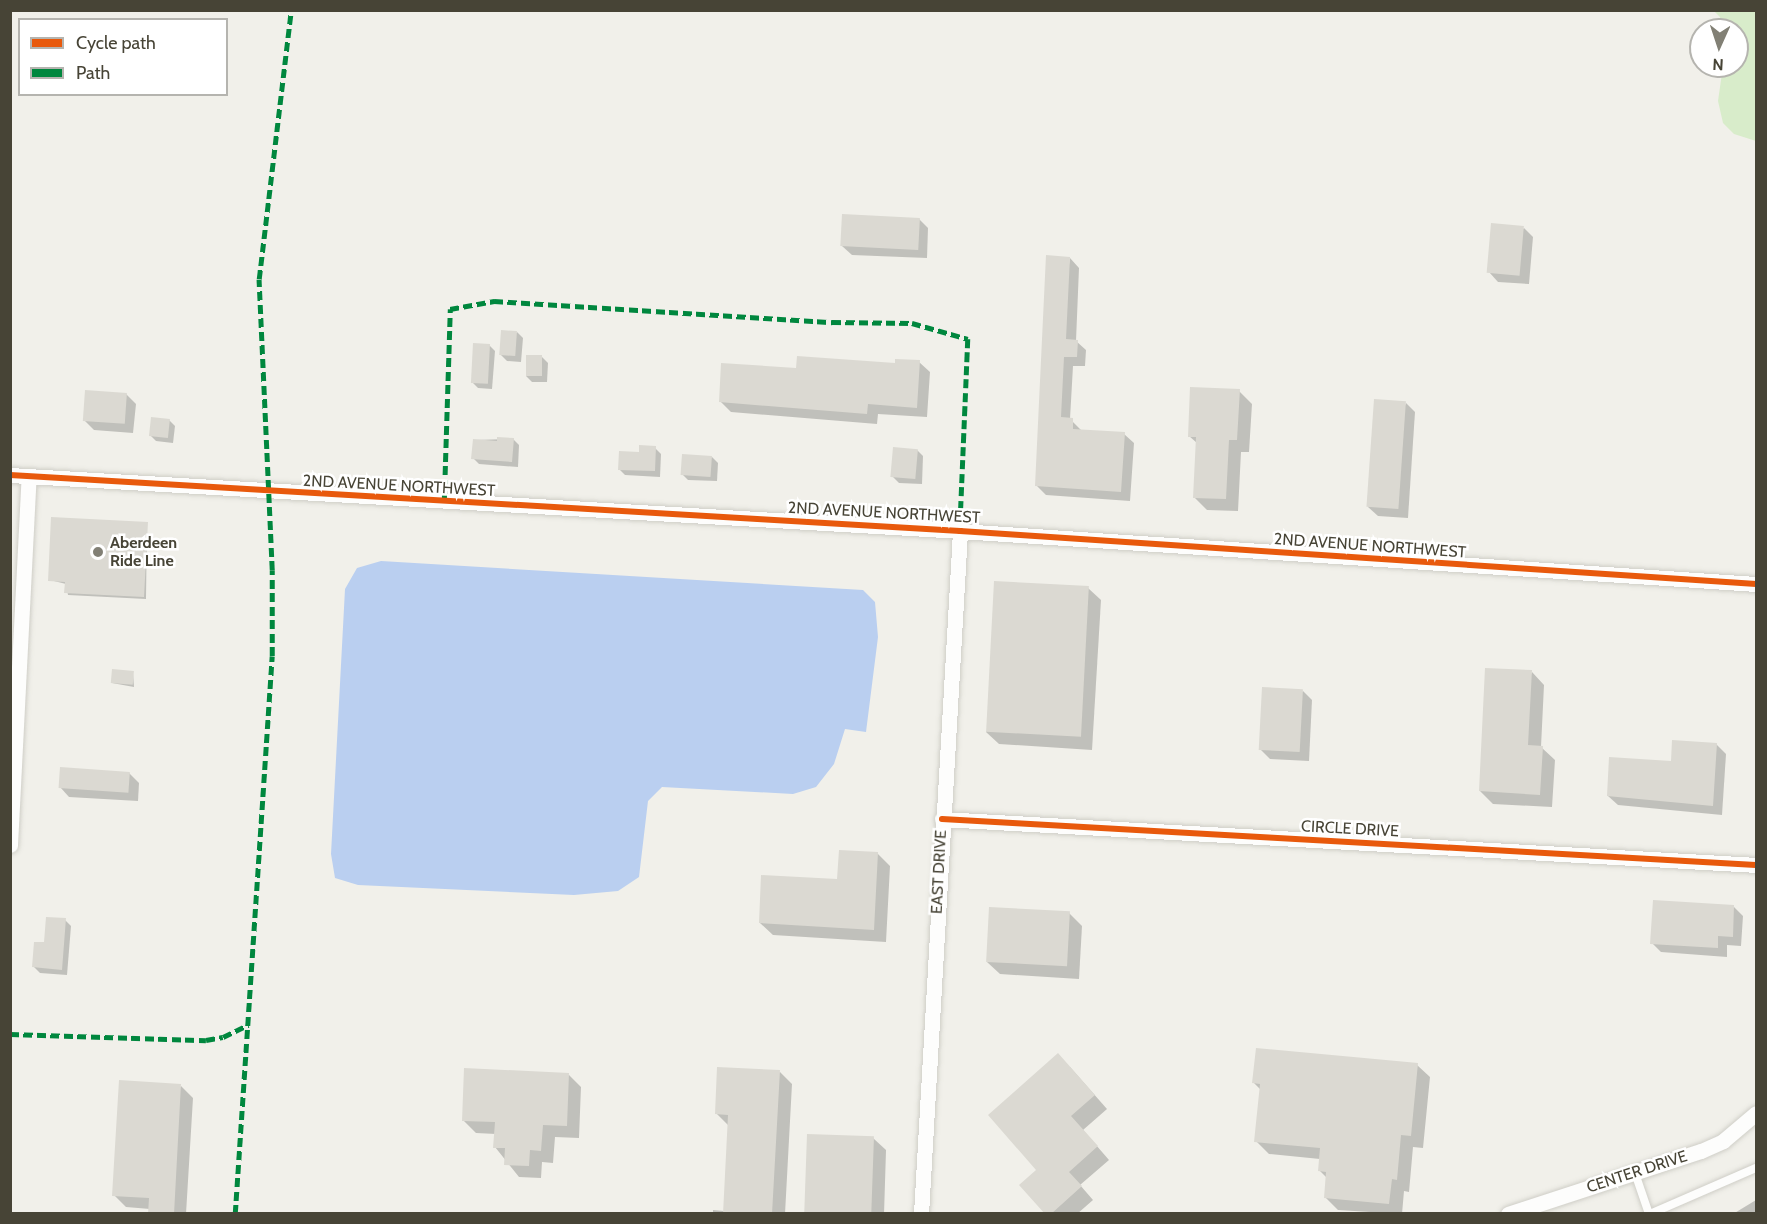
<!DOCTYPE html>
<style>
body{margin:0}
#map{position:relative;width:1767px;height:1224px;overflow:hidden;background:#f1f0ea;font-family:Cabin,sans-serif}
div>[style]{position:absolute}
.green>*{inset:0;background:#d8ecca}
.water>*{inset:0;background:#bacff0}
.shadow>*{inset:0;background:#0003}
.building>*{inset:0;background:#dbd9d2;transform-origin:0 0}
.roads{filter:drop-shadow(0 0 2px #cfcec7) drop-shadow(0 0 2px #cfcec7)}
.service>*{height:8px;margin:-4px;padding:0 4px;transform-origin:4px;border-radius:4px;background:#fdfdfc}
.minor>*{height:15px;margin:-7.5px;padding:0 7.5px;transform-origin:7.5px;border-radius:7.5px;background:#fdfdfc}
.quiet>*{height:4.5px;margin-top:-2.25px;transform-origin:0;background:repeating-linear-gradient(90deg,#00873e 0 9px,transparent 0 13.5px)}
.cycleway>*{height:6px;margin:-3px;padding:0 3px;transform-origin:3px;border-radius:3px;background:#e8590c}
.dots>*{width:16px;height:16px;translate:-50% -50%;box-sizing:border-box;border:3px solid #fff;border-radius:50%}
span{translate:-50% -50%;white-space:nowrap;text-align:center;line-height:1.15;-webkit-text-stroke:5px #fff;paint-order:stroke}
.street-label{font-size:16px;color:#474436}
.poi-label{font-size:16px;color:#474436;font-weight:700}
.left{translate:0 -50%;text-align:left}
.frame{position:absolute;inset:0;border:12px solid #474436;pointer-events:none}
.legend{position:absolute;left:18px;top:18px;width:210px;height:78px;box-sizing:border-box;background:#fff;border:2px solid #b5b4af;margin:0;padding:8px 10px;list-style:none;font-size:18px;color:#474436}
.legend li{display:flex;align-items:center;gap:12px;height:30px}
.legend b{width:30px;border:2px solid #b5b4af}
.north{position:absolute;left:1689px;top:18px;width:60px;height:60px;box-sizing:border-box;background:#fff;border:2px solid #b5b4af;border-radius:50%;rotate:183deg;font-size:16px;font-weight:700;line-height:24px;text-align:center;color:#474436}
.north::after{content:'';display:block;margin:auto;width:21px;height:27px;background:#828075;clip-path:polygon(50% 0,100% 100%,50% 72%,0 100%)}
</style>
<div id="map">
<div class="green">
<div style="clip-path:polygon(1714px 11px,1756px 11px,1756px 141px,1734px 134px,1723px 123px,1718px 101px,1723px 66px,1737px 66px,1737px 30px,1722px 30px,1720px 17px)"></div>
</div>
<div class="water">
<div style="clip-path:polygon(381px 561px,863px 590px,875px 602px,878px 637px,866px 732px,845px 729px,834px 764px,816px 787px,793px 794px,662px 787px,648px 801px,639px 877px,618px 891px,574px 895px,358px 885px,335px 878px,331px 854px,345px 589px,357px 568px)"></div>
</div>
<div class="shadow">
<div style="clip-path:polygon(919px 219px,928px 228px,927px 258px,852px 255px,842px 246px)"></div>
<div style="clip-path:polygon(1524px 228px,1533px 237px,1529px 284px,1498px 282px,1489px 272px)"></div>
<div style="clip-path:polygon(1070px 258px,1079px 268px,1076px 341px,1086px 350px,1085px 366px,1073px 366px,1070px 419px,1082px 431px,1124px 434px,1134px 443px,1130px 501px,1046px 495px,1037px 486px)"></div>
<div style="clip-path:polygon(517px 332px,523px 338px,521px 362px,507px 361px,501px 355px)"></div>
<div style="clip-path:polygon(489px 345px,495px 351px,492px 389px,478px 388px,472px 382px)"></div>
<div style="clip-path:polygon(542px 357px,548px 363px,547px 382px,532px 382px,526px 376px)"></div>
<div style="clip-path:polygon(919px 362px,930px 372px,927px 417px,878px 414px,877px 424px,731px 412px,720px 401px,798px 369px)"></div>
<div style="clip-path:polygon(1239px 391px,1252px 404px,1249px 452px,1241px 452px,1238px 511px,1207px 510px,1194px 497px,1197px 443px,1189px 436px)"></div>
<div style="clip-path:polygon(126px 394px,136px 404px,133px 433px,94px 430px,85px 421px)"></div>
<div style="clip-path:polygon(1406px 403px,1415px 412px,1408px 518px,1378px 516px,1368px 507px)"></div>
<div style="clip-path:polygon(169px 420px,175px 426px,173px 443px,156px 441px,150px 435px)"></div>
<div style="clip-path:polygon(513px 439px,519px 445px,518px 467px,479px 464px,473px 458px,474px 440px)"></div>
<div style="clip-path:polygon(655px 448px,661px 454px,660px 477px,625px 475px,619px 469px)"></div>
<div style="clip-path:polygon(917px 450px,923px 456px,922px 484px,899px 483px,893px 477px)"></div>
<div style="clip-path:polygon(712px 457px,718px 463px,717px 481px,688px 480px,682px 474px)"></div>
<div style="clip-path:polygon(147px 524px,146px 599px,68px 595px,66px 584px,50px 580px)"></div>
<div style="clip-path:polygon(1088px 588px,1101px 600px,1092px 750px,999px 744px,986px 732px)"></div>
<div style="clip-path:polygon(1532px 672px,1544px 685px,1541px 747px,1555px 760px,1552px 807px,1493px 804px,1480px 791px)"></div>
<div style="clip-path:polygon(133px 673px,134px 687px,112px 683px)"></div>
<div style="clip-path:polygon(1303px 691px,1312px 700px,1309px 761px,1270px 759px,1260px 749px)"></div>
<div style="clip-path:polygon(1716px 744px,1726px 754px,1722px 815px,1618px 805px,1608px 796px)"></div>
<div style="clip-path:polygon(129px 773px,139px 783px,138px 801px,69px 797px,60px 787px)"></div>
<div style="clip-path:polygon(877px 853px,890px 866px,886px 942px,773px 935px,760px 923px,839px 881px)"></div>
<div style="clip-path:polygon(1734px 907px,1743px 916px,1741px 946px,1727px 945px,1727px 957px,1661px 952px,1652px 943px)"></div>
<div style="clip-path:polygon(1069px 913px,1082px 926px,1079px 979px,1000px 974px,987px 962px)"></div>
<div style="clip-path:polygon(65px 920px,71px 926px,67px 975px,40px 973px,34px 967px,45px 944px)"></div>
<div style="clip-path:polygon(1417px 1065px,1430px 1077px,1423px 1148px,1413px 1147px,1409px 1192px,1404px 1191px,1402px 1214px,1338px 1210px,1325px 1197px,1327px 1178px,1319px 1170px,1320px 1159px,1269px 1154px,1256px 1141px,1261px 1090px,1254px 1083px)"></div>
<div style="clip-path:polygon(1070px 1067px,1107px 1109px,1083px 1130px,1109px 1160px,1080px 1185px,1093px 1200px,1077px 1214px,1047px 1214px,1039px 1170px)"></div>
<div style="clip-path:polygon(780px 1072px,792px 1084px,785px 1214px,713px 1214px,713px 1210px,724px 1211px,729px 1126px,716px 1113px)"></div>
<div style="clip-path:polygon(569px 1075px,581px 1087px,579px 1138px,555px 1137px,553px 1163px,542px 1162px,541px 1178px,519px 1177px,495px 1147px,496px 1134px,476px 1133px,463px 1120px)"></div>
<div style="clip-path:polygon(181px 1086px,193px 1098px,186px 1214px,149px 1214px,150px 1209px,126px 1207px,114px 1195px)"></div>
<div style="clip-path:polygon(873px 1138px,886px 1150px,884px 1214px,806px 1214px)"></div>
<div style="clip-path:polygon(1756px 1200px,1756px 1214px,1733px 1214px)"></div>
</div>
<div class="building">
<div style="left:842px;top:214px;width:78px;height:32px;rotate:3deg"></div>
<div style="left:1491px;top:223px;width:33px;height:50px;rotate:5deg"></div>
<div style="clip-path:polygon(1046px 255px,1070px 257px,1066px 339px,1078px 340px,1077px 357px,1064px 357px,1061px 417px,1073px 418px,1073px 429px,1125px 432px,1121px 492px,1035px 486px)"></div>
<div style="left:501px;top:330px;width:16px;height:25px;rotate:4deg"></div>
<div style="left:473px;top:343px;width:17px;height:40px;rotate:3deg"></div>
<div style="left:526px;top:355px;width:16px;height:21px"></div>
<div style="clip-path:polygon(797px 356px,895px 363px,895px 359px,920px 360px,917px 408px,868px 404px,867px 414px,719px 402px,721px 363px,796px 368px)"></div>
<div style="clip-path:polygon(1190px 387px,1240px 389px,1237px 440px,1229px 440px,1226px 499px,1193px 498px,1196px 437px,1188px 437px)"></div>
<div style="left:85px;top:390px;width:42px;height:31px;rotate:4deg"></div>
<div style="left:1374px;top:399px;width:32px;height:108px;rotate:4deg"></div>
<div style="left:151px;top:417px;width:19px;height:19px;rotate:6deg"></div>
<div style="clip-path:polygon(497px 437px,514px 438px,512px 462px,471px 459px,473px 439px,497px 441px)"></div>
<div style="clip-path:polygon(639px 445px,656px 446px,655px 471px,618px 470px,619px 451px,639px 452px)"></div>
<div style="left:893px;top:447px;width:25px;height:30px;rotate:5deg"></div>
<div style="left:682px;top:454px;width:30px;height:21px;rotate:4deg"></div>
<div style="clip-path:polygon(51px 517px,148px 522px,144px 597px,64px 593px,65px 582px,48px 581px)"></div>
<div style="left:994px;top:581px;width:95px;height:151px;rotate:3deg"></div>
<div style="clip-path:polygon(1485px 668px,1532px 670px,1528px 745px,1543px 746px,1540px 795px,1479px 791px)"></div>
<div style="left:112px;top:669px;width:22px;height:14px;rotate:5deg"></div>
<div style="left:1262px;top:687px;width:41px;height:63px;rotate:3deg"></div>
<div style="clip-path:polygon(1672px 740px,1717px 743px,1713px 806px,1607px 796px,1609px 757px,1671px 761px)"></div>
<div style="left:60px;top:767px;width:70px;height:21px;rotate:4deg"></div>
<div style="clip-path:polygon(839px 850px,878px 852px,874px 930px,759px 923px,761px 875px,837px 879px)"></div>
<div style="clip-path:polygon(1653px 900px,1734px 905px,1733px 937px,1718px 936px,1718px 948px,1650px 944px)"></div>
<div style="left:989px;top:907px;width:81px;height:55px;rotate:3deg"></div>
<div style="clip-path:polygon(46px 917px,66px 918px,62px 970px,32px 967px,34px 942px,44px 942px)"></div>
<div style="clip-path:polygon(1256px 1048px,1418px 1063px,1411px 1136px,1401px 1135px,1397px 1180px,1392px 1179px,1389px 1204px,1324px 1198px,1326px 1172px,1318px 1171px,1320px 1148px,1254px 1142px,1260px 1084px,1252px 1083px)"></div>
<div style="clip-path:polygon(1058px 1053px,1095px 1095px,1071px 1116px,1098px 1146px,1069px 1172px,1082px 1186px,1051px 1214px,1045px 1214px,1019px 1185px,1036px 1170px,988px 1115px)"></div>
<div style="clip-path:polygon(717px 1067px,780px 1070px,772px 1214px,723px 1214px,728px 1115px,715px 1114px)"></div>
<div style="clip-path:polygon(464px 1068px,569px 1073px,567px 1126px,543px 1125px,541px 1151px,530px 1150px,529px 1166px,504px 1165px,505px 1148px,493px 1148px,495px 1122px,462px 1121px)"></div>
<div style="clip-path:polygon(119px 1080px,181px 1084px,174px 1214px,148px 1214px,149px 1198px,112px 1196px)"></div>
<div style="left:807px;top:1134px;width:67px;height:80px;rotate:2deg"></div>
</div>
<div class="roads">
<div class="service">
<div style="left:1635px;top:1173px;width:43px;rotate:71.1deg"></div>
<div style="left:1650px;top:1214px;width:116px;rotate:-23.5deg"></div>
</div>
<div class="minor">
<div style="left:10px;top:475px;width:952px;rotate:3.37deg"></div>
<div style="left:960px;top:531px;width:798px;rotate:3.81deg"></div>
<div style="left:942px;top:819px;width:815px;rotate:3.23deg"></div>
<div style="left:10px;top:845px;width:369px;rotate:-87.1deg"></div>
<div style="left:921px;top:1214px;width:684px;rotate:-86.73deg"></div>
<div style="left:1508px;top:1214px;width:203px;rotate:-18.1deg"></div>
<div style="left:1701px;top:1151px;width:24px;rotate:-24deg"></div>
<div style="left:1723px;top:1141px;width:43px;rotate:-40.3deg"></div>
</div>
</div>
<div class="quiet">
<div style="left:444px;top:502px;width:193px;rotate:-88.2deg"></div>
<div style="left:450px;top:309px;width:45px;rotate:-10.3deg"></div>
<div style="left:494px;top:301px;width:339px;rotate:3.6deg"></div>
<div style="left:832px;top:322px;width:80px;rotate:0.7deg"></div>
<div style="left:912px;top:323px;width:58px;rotate:15.9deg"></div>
<div style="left:968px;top:339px;width:192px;rotate:92.4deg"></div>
<div style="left:10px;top:1034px;width:196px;rotate:1.8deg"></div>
<div style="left:206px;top:1040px;width:17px;rotate:-10deg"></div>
<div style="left:223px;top:1037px;width:28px;rotate:-26deg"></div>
<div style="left:235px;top:1214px;width:559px;rotate:-86.21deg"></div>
<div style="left:272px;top:656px;width:86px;rotate:-90deg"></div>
<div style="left:272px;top:570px;width:291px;rotate:-92.6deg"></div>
<div style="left:259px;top:279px;width:271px;rotate:-83.2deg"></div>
</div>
<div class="cycleway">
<div style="left:10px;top:475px;width:952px;rotate:3.37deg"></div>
<div style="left:960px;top:531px;width:798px;rotate:3.81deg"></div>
<div style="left:942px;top:819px;width:815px;rotate:3.23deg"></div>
</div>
<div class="dots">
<div style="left:98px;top:552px;background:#828075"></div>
</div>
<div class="street-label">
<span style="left:399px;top:486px;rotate:3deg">2ND AVENUE NORTHWEST</span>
<span style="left:884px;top:513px;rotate:3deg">2ND AVENUE NORTHWEST</span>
<span style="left:1370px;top:546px;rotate:4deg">2ND AVENUE NORTHWEST</span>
<span style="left:1350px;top:829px;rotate:3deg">CIRCLE DRIVE</span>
<span style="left:939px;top:872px;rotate:-87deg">EAST DRIVE</span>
<span style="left:1637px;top:1172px;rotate:-18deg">CENTER DRIVE</span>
</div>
<div class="poi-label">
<span class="left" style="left:110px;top:552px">Aberdeen<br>Ride Line</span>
</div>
<div class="frame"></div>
<ul class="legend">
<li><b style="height:8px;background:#e8590c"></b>Cycle path</li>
<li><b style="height:8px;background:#00873e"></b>Path</li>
</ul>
<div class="north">N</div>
</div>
